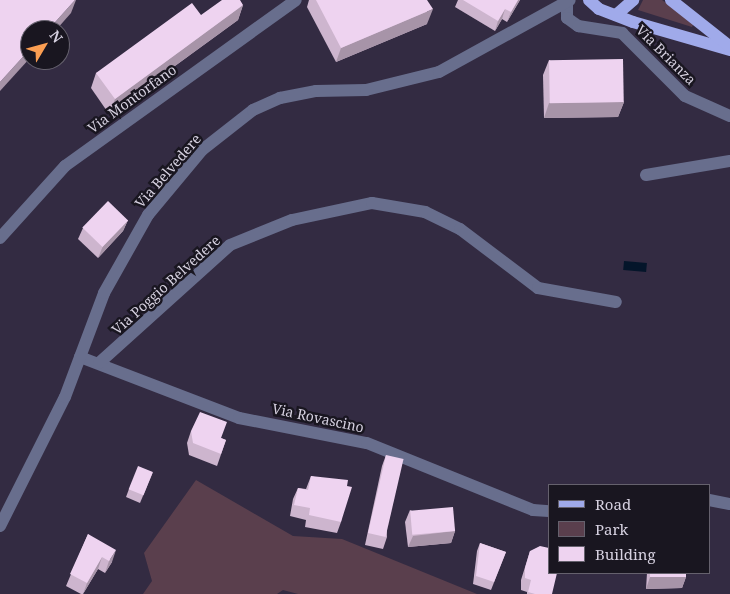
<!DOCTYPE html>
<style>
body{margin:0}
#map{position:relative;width:730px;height:594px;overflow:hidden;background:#332b42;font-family:"Noto Serif",serif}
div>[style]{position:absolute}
.green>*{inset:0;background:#5a3f4d}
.water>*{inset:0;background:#04152a;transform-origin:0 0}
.minor>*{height:12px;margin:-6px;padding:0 6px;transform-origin:6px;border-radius:6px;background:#686e8d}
.major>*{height:12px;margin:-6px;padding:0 6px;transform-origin:6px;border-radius:6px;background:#a0aaea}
.wall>*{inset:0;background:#cdb5ce}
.shaded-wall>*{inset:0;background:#a794a8}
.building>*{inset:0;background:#eed3f0;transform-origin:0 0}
span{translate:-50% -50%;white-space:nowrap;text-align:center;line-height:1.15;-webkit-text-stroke:5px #191620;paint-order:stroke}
.street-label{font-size:14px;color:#d6d1e0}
.legend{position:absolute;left:548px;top:484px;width:162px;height:90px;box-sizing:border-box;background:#191620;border:1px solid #65616d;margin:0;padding:6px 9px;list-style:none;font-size:15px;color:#d6d1e0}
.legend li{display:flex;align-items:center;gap:10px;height:25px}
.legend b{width:25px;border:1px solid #65616d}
.north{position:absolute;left:20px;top:20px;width:50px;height:50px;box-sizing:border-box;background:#191620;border:1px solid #65616d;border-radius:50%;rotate:53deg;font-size:14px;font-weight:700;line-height:20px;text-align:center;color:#d6d1e0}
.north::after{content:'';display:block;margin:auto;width:18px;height:22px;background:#fb9e52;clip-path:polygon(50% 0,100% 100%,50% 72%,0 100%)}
</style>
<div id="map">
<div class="green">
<div style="clip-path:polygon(643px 0,662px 0,694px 23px,692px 27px,638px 10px)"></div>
<div style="clip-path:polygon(196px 480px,293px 536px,342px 539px,477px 594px,298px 594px,283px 590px,277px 594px,143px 594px,152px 581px,144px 553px)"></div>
</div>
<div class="water">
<div style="left:624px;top:261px;width:23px;height:9px;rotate:5deg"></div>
</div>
<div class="minor">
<div style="left:567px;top:2px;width:16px;rotate:90deg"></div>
<div style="left:567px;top:18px;width:14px;rotate:36deg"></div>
<div style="left:578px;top:26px;width:45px;rotate:9deg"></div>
<div style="left:622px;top:33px;width:89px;rotate:45deg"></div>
<div style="left:685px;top:96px;width:49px;rotate:24deg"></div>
<div style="left:646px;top:175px;width:85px;rotate:-9.5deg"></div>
<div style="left:0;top:238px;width:97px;rotate:-47.9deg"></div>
<div style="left:65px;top:166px;width:284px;rotate:-35.7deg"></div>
<div style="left:80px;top:357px;width:170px;rotate:21deg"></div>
<div style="left:239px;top:418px;width:130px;rotate:11.1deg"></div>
<div style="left:367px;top:443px;width:179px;rotate:22deg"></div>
<div style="left:533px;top:510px;width:16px;rotate:4deg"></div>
<div style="left:99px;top:363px;width:176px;rotate:-42deg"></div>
<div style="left:230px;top:245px;width:67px;rotate:-22deg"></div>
<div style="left:292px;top:220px;width:82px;rotate:-12deg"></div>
<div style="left:372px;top:203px;width:54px;rotate:9.6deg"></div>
<div style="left:425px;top:212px;width:39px;rotate:26deg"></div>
<div style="left:460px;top:229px;width:98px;rotate:37.1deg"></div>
<div style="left:538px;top:288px;width:79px;rotate:10.2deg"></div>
<div style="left:709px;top:500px;width:21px;rotate:11deg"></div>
<div style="left:0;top:526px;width:144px;rotate:-63.3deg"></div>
<div style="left:65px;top:397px;width:111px;rotate:-69.4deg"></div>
<div style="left:104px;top:293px;width:90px;rotate:-60.6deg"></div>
<div style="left:148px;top:215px;width:85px;rotate:-50.3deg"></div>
<div style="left:202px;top:150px;width:65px;rotate:-38.1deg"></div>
<div style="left:253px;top:110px;width:30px;rotate:-24deg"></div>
<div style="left:280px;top:98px;width:37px;rotate:-11deg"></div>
<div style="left:316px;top:91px;width:50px;rotate:-1.1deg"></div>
<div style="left:366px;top:90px;width:75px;rotate:-13.9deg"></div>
<div style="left:439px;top:72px;width:149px;rotate:-28.8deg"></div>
</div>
<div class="major">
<div style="left:589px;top:0;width:13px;rotate:42deg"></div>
<div style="left:599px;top:9px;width:36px;rotate:21deg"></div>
<div style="left:633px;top:22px;width:101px;rotate:16.1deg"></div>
<div style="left:671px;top:0;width:73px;rotate:38.3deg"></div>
<div style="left:616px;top:15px;width:23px;rotate:-41deg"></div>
</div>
<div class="wall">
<div style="clip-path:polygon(309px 0,427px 0,427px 24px,336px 62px,307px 7px)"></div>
<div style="clip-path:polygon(458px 0,520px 0,507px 22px,502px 19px,495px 31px,455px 7px)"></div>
<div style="clip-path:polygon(243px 5px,238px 20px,109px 114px,91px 88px,96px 73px)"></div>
<div style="clip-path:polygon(549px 60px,624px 102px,618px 117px,544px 118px,543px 75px)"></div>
<div style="clip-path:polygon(128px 220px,123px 231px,98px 258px,78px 239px,83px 228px)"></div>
<div style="clip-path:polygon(191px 431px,221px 438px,226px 440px,217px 466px,189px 455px,187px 443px)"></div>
<div style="clip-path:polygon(386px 455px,387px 537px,383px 549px,365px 545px,382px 466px)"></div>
<div style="clip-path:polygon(153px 472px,140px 503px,126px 497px,129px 489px)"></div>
<div style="clip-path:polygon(311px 476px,347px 486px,341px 522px,337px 533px,305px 527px,306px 520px,290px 516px,293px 499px,298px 488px,306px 489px)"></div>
<div style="clip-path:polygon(410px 510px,455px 531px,451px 543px,408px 547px,405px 522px)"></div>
<div style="clip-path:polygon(88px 534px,112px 562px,105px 573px,98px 569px,83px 594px,81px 594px,66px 586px)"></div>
<div style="clip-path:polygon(480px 543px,506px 552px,491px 590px,473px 584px,477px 551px)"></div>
<div style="clip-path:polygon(530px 551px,552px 594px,527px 594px,527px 592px,521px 590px,521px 580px)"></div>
<div style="clip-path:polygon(647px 573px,686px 573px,686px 577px,682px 588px,646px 589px)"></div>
</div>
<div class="shaded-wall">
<div style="clip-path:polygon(75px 0,76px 0,71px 13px,56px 30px,48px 30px)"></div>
<div style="clip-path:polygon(518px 0,520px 0,507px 22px,511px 12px)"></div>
<div style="clip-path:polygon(243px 5px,238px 20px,109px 114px,115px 99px)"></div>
<div style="clip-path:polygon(433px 9px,427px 24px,336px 62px,341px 48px)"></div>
<div style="clip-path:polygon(505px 9px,502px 19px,495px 31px,498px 21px)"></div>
<div style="clip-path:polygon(30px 49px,30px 58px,0 91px,0 82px)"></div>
<div style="clip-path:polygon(624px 102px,618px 117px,544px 118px,549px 103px)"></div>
<div style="clip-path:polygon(128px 220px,123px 231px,98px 258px,103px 246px)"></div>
<div style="clip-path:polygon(455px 531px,451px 543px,408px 547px,413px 536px)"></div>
<div style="clip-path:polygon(116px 550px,112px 562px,105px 573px,109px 561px)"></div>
<div style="clip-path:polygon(102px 557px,98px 569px,83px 594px,87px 583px)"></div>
<div style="clip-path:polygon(650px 577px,686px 577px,682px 588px,646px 589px)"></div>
</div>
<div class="building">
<div style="clip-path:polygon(0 0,75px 0,48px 30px,30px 30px,30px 49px,0 82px)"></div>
<div style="clip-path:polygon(222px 0,240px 0,243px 5px,115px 99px,96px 73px,192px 3px,201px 15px)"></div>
<div style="clip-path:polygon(316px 0,427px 0,433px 9px,341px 48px)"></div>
<div style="clip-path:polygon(463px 0,518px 0,511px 12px,505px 9px,498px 21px)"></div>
<div style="left:623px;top:59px;width:43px;height:74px;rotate:89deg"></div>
<div style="left:108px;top:201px;width:28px;height:37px;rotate:44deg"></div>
<div style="clip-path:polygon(200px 412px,227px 422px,221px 438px,226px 440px,221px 454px,193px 443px,191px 431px)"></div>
<div style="left:386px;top:455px;width:18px;height:80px;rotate:13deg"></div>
<div style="left:138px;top:466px;width:16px;height:25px;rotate:22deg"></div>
<div style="clip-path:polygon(311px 476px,348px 480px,347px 486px,352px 487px,341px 522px,309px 515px,310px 508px,294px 505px,298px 488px,308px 490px)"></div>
<div style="left:453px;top:507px;width:24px;height:43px;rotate:85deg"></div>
<div style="clip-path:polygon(88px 534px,116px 550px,109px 561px,102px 557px,87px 583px,70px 574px)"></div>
<div style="clip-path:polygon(480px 543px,506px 552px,494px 582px,476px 576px)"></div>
<div style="clip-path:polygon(540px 546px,549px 548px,549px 573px,557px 573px,552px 594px,535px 594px,528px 592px,531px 580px,525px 578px,525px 568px,530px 551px)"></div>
<div style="left:650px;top:573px;width:36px;height:4px"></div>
</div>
<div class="street-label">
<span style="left:666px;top:55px;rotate:45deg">Via Brianza</span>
<span style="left:132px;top:99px;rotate:-36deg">Via Montorfano</span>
<span style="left:168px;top:171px;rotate:-49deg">Via Belvedere</span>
<span style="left:166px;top:285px;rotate:-42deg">Via Poggio Belvedere</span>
<span style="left:318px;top:418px;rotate:12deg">Via Rovascino</span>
</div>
<ul class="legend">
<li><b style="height:6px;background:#a0aaea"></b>Road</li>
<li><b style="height:14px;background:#5a3f4d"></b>Park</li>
<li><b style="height:14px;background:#eed3f0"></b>Building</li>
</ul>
<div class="north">N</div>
</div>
